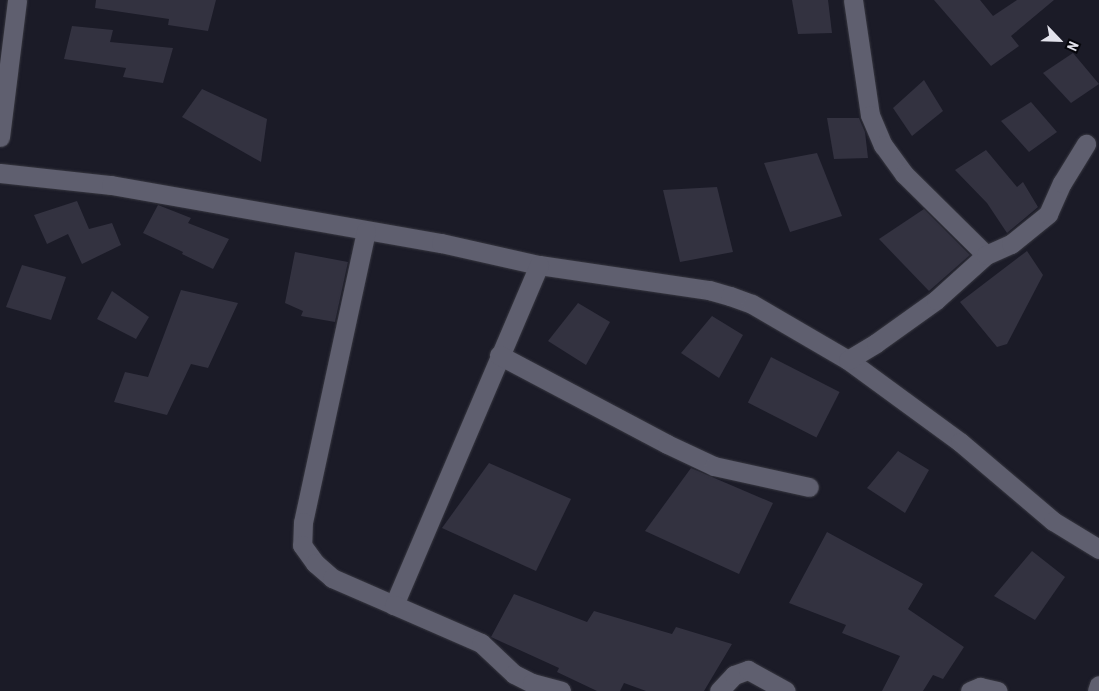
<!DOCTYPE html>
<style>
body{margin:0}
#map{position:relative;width:1099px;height:691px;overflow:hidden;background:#1b1b27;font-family:"Roboto Condensed",sans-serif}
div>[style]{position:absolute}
.building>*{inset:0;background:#333240;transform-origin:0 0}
.roads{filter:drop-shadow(0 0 1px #373740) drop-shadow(0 0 1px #373740)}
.minor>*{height:19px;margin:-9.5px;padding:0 9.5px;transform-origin:9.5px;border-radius:9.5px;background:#5f5f6f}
span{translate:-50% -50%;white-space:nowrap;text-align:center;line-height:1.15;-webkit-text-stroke:5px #06060b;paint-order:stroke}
.north{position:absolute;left:1034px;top:15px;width:50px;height:50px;-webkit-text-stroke:4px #06060b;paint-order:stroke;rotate:114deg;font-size:14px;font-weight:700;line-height:20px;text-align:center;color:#e3e3ec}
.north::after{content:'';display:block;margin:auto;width:18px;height:22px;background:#e3e3ec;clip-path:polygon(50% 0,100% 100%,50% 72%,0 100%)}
</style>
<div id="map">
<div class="building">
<div style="clip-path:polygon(96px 0,216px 0,208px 31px,168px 25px,169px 19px,95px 8px)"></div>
<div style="clip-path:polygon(792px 0,828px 0,832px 33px,798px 34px)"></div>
<div style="clip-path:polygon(934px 0,980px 0,993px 16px,1017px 0,1054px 0,1011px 36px,1019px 46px,991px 66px)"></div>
<div style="clip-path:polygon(72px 26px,113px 30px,110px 42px,173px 48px,163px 83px,123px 77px,126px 68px,64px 59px)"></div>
<div style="clip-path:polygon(1073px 53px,1099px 84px,1071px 103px,1043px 73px)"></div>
<div style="clip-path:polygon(924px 80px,943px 111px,912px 136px,893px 108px)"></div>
<div style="clip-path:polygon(202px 89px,267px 119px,261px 162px,182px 117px)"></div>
<div style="clip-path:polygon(1031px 102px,1057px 132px,1029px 152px,1001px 121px)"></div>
<div style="clip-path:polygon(827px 118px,859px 118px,865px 132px,868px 158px,834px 159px)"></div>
<div style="clip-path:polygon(986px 150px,1017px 187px,1023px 182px,1038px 207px,1007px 233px,987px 203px,955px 170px)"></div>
<div style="clip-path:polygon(817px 153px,842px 216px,790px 232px,764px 163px)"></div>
<div style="clip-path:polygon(717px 187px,733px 252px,680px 262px,663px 190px)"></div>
<div style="clip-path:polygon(77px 201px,89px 229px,112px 223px,121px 245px,82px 264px,68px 234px,47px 244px,34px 215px)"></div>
<div style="clip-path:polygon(158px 205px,191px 218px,188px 223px,229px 239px,213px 269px,182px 254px,183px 252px,143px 233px)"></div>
<div style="clip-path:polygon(924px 209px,970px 255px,929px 291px,879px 239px)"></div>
<div style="clip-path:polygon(1027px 251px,1043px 275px,1007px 344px,997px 347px,960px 302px)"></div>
<div style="clip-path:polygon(295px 252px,348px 262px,335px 322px,301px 316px,303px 311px,285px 303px)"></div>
<div style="clip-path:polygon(22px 265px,66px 277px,51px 320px,6px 307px)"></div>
<div style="clip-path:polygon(181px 290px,238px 303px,208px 368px,191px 364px,167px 415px,114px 402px,125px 372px,148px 377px)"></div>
<div style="clip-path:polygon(112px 291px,149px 317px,136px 339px,97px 319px)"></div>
<div style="clip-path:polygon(578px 303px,610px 322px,586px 365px,548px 341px)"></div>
<div style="clip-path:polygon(712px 316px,743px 335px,719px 378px,681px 353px)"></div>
<div style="left:771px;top:357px;width:77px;height:51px;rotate:27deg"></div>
<div style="clip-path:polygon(898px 451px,929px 470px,905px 513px,867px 488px)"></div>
<div style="clip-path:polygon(489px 463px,571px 499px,536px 571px,442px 528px)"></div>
<div style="clip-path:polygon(691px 468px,773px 503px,739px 574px,645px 531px)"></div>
<div style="clip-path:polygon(827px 532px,923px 584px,908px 609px,964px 647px,943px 679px,933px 675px,923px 691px,882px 691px,900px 656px,842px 633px,846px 625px,789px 603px)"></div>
<div style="clip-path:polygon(1032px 551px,1065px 577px,1035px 620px,994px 596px)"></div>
<div style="clip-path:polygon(514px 594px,587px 622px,594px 611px,672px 634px,676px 627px,732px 644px,704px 691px,646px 691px,624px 683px,620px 691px,597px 691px,557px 672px,559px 668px,491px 637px)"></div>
</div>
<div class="roads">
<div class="minor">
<div style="left:853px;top:0;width:116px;rotate:81.6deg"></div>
<div style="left:870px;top:115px;width:33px;rotate:67deg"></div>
<div style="left:883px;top:145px;width:36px;rotate:54deg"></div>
<div style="left:904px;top:174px;width:115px;rotate:44.6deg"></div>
<div style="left:0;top:137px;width:138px;rotate:-82.9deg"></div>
<div style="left:0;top:173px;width:112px;rotate:6.2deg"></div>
<div style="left:111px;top:185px;width:335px;rotate:10deg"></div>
<div style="left:441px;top:243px;width:100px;rotate:12.7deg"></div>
<div style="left:539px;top:265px;width:172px;rotate:8.4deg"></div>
<div style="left:709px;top:290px;width:22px;rotate:16deg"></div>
<div style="left:730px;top:296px;width:23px;rotate:20deg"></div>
<div style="left:752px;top:304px;width:111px;rotate:30.3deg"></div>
<div style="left:848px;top:360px;width:139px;rotate:36.2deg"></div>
<div style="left:960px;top:442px;width:122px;rotate:40.3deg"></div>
<div style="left:1053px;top:521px;width:54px;rotate:31.3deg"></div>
<div style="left:366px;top:231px;width:298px;rotate:102.2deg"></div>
<div style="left:303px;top:522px;width:23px;rotate:92deg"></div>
<div style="left:302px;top:545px;width:22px;rotate:54deg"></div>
<div style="left:315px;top:563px;width:23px;rotate:41deg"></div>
<div style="left:332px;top:578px;width:68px;rotate:23.5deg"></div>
<div style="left:539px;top:265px;width:370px;rotate:113.1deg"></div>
<div style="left:394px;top:605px;width:95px;rotate:23.6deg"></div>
<div style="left:481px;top:643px;width:45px;rotate:43.2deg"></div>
<div style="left:514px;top:674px;width:20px;rotate:27deg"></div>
<div style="left:532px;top:683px;width:30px;rotate:15deg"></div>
<div style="left:499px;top:355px;width:190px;rotate:27.9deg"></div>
<div style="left:667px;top:444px;width:52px;rotate:25.1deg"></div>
<div style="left:714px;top:466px;width:97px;rotate:12.5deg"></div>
<div style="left:848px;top:360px;width:33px;rotate:-31deg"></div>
<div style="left:876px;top:343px;width:74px;rotate:-35.6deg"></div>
<div style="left:936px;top:300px;width:67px;rotate:-42deg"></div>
<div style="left:986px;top:255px;width:27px;rotate:-24deg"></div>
<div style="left:1011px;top:244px;width:48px;rotate:-39deg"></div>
<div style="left:1048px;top:214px;width:34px;rotate:-66deg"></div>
<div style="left:1062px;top:183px;width:46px;rotate:-58.4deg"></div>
<div style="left:719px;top:691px;width:22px;rotate:-47deg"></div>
<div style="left:734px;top:675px;width:15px;rotate:-20deg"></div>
<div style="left:748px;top:670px;width:43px;rotate:28.9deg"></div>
<div style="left:970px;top:691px;width:11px;rotate:-22deg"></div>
<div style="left:980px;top:687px;width:18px;rotate:13deg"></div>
<div style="left:1097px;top:691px;width:6px;rotate:-72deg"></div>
</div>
</div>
<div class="north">N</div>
</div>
